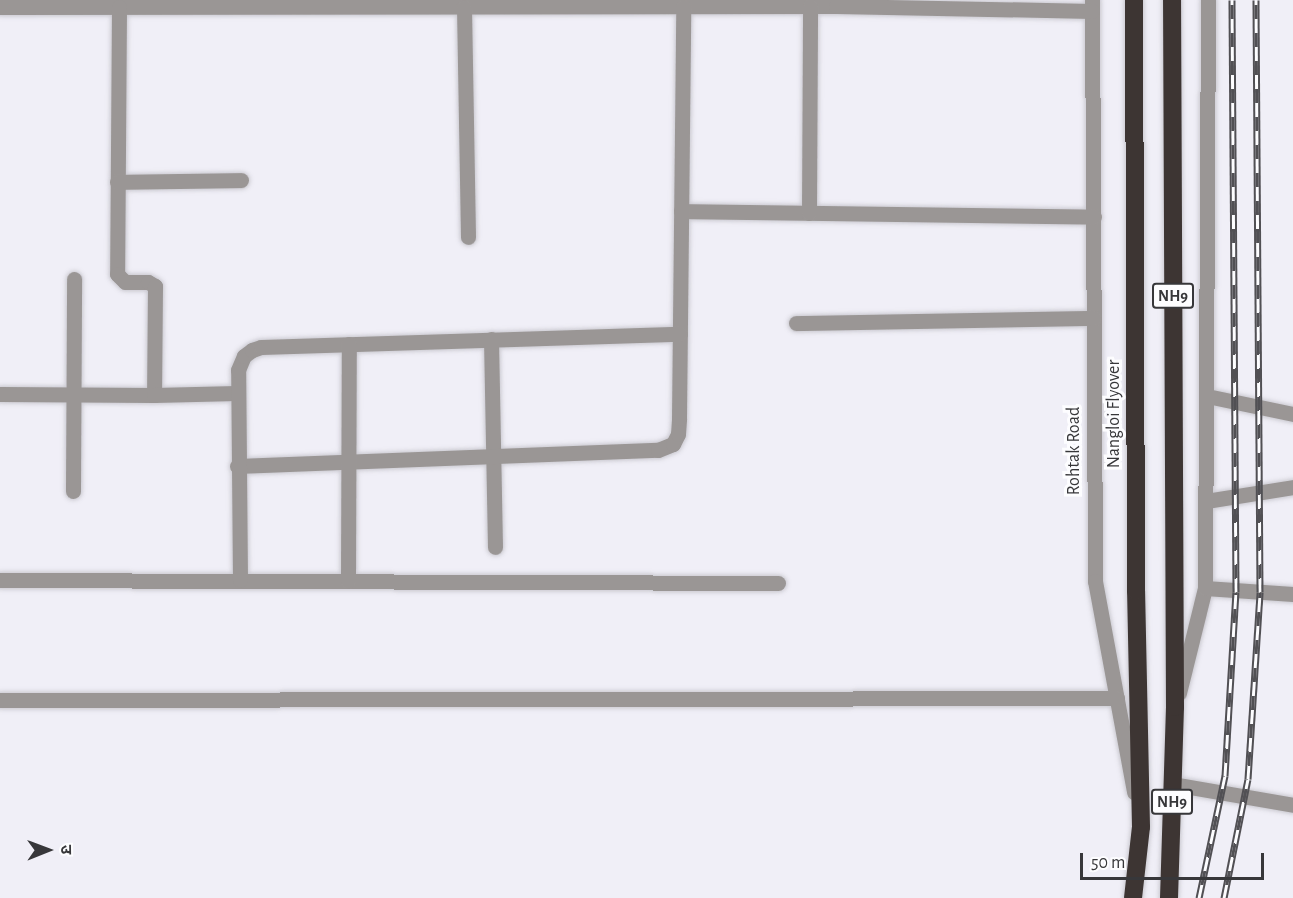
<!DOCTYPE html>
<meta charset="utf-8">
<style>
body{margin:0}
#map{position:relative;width:1293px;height:898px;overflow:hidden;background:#f0eff7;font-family:"Alegreya Sans","Noto Sans Devanagari",sans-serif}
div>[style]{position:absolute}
.roads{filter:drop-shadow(0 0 2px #cbcad1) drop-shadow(0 0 2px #cbcad1)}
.minor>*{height:15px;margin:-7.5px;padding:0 7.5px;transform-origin:7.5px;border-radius:7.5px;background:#9a9695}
.highway>*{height:18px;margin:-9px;padding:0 9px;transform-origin:9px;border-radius:9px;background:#3d3533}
.rail>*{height:7px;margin-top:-3.5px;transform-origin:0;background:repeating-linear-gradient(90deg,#fdfdff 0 14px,#515054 0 28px);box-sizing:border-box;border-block:2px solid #515054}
span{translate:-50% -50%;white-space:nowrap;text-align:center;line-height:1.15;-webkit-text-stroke:6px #fdfdff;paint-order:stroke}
.shield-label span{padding:2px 4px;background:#fdfdff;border:2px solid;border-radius:4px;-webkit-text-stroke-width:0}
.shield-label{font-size:16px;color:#37373a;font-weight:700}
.street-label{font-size:18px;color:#37373a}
.north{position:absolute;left:18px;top:820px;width:60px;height:60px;-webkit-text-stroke:4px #fdfdff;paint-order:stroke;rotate:89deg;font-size:16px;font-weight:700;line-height:24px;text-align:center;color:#37373a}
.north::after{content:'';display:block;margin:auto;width:21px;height:27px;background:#37373a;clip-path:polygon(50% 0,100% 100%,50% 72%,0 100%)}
.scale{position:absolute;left:1080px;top:853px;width:184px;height:27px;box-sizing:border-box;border:3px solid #37373a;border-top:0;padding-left:8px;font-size:18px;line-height:21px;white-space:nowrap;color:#37373a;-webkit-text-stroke:4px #fdfdff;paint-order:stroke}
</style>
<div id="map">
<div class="roads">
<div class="minor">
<div style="left:1092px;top:0;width:581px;rotate:89.7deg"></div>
<div style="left:1095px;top:581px;width:215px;rotate:79.5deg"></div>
<div style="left:0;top:7px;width:836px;rotate:-0.07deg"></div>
<div style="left:836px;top:6px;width:256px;rotate:1.1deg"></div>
<div style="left:119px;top:7px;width:267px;rotate:90.4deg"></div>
<div style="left:117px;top:274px;width:11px;rotate:45deg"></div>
<div style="left:125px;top:282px;width:23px"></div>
<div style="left:148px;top:282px;width:8px;rotate:30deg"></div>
<div style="left:155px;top:286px;width:109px;rotate:90.5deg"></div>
<div style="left:464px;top:7px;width:230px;rotate:89deg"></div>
<div style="left:117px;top:182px;width:124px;rotate:-0.9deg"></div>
<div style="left:681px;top:211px;width:413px;rotate:0.8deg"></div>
<div style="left:809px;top:213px;width:207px;rotate:-89.7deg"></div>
<div style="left:796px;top:323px;width:298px;rotate:-1deg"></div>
<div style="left:491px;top:339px;width:208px;rotate:88.9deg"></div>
<div style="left:0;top:394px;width:154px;rotate:0.4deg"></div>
<div style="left:154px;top:395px;width:83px;rotate:-1.4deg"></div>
<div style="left:1207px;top:396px;width:88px;rotate:11.8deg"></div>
<div style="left:237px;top:466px;width:421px;rotate:-2.2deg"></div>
<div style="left:658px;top:450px;width:16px;rotate:-22deg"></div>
<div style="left:673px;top:444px;width:11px;rotate:-63deg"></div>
<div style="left:678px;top:434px;width:16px;rotate:-86deg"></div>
<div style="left:679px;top:418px;width:411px;rotate:-89.4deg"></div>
<div style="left:73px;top:491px;width:212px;rotate:-89.7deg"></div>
<div style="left:1206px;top:501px;width:88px;rotate:-9.1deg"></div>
<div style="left:0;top:580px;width:778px;rotate:0.22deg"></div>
<div style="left:240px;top:580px;width:210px;rotate:-90.5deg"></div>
<div style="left:238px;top:370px;width:15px;rotate:-67deg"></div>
<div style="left:244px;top:356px;width:10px;rotate:-37deg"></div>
<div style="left:252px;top:350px;width:9px;rotate:-18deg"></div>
<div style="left:261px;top:347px;width:419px;rotate:-1.8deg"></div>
<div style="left:348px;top:581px;width:237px;rotate:-89.8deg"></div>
<div style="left:1205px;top:588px;width:88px;rotate:3.9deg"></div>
<div style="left:1179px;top:693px;width:108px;rotate:-76.1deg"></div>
<div style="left:1205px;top:588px;width:588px;rotate:-89.71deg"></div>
<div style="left:0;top:700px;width:1117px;rotate:-0.1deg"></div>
<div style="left:1172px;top:784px;width:123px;rotate:9.8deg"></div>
</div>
<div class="highway">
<div style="left:1133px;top:898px;width:71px;rotate:-83.6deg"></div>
<div style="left:1141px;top:827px;width:236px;rotate:-91.2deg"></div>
<div style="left:1136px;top:591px;width:591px;rotate:-90.19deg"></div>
<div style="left:1169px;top:898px;width:191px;rotate:-88.2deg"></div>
<div style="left:1175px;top:707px;width:707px;rotate:-90.24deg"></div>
</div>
</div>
<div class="rail">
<div style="left:1199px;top:898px;width:125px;rotate:-78deg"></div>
<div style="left:1225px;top:776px;width:184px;rotate:-86.6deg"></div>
<div style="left:1236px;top:592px;width:592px;rotate:-90.39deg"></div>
<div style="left:1224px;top:898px;width:121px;rotate:-78.6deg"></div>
<div style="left:1248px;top:779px;width:187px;rotate:-86.3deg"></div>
<div style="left:1260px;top:592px;width:592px;rotate:-90.39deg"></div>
</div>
<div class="shield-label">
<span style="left:1173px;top:296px">NH9</span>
<span style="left:1172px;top:802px">NH9</span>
</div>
<div class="street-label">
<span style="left:1114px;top:414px;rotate:-90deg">Nangloi Flyover</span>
<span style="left:1074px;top:451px;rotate:-90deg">Rohtak Road</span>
</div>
<div class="north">उ</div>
<div class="scale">50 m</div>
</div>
